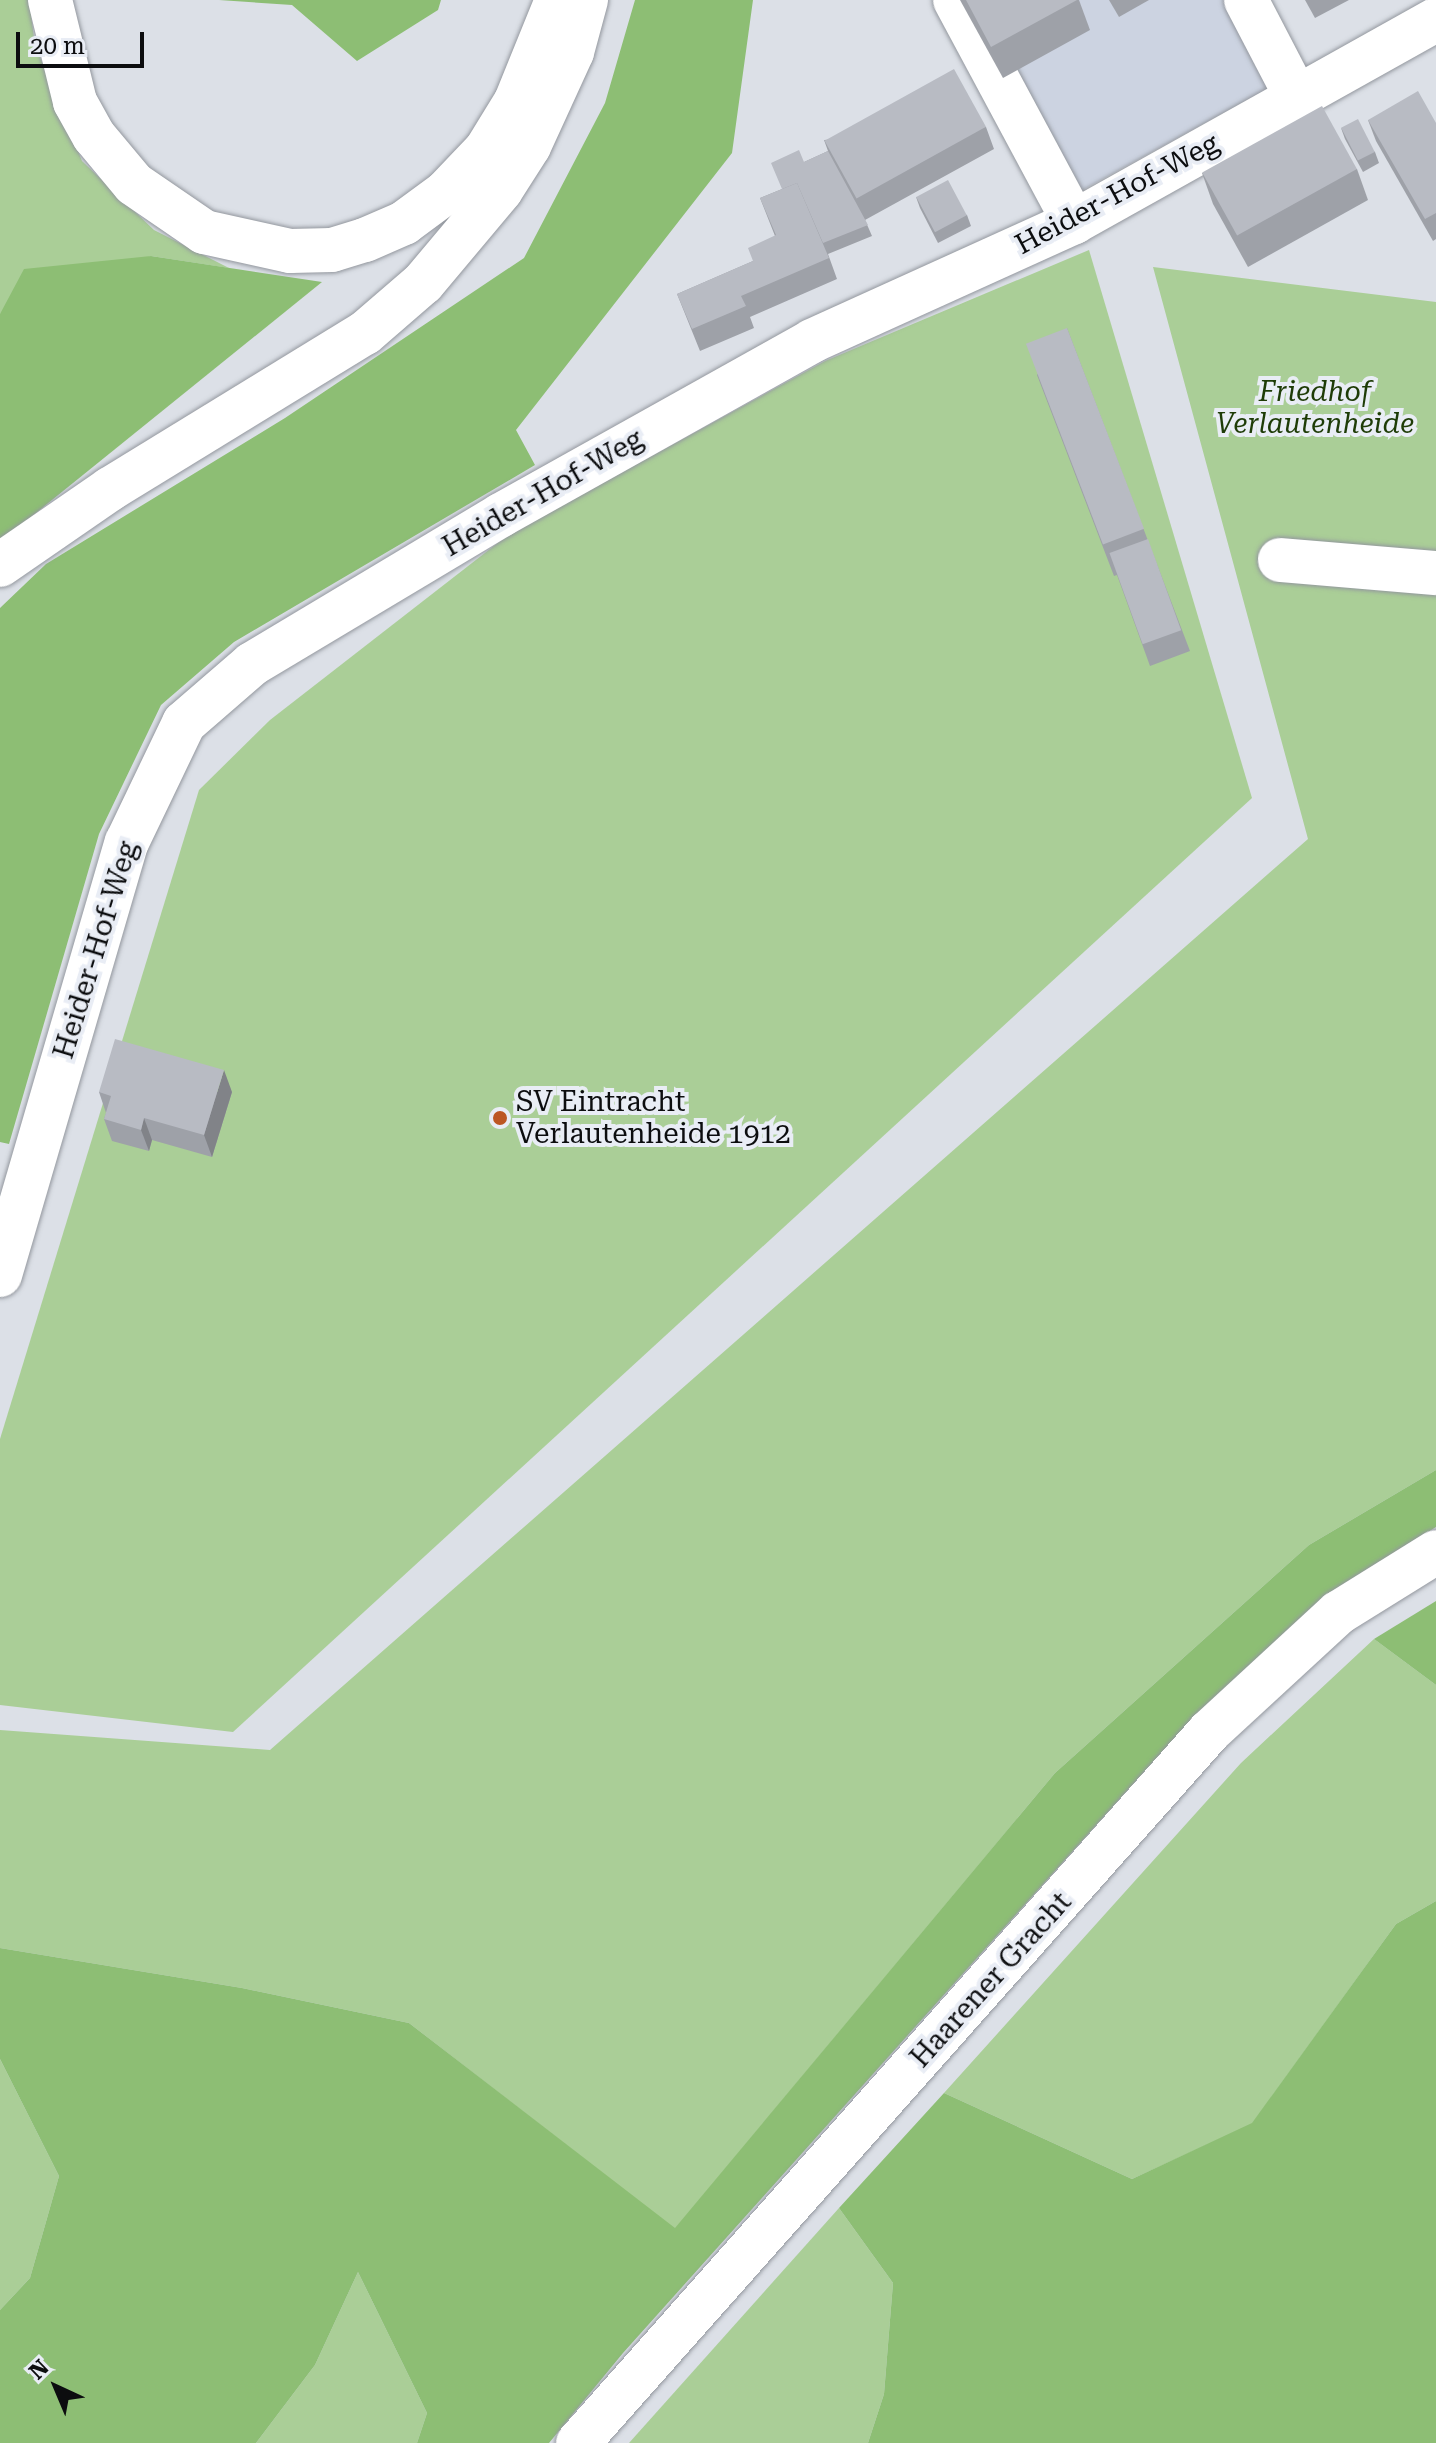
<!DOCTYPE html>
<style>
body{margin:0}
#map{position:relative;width:1436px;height:2443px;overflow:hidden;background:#dce0e7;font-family:"Roboto Serif",serif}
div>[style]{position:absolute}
.built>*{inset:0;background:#ccd3e1}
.green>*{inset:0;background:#aace97}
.forest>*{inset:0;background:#8dbe74}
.roads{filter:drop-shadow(0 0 2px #93979e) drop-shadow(0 0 2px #93979e)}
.minor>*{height:44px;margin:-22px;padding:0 22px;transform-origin:22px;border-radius:22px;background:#fff}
.major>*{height:44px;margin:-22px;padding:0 22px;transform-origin:22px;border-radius:22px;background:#fff}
.highway>*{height:44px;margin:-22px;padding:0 22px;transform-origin:22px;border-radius:22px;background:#fff}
.wall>*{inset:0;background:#9ea1a8}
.shaded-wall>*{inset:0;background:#818388}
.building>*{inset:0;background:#b8bbc3;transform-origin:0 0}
.dots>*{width:22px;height:22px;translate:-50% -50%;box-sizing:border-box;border:4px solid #e9edf5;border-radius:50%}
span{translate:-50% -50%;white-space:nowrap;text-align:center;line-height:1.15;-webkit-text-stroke:8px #e9edf5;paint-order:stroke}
.street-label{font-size:28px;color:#0c0d0f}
.park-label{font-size:28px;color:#1e3c07;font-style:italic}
.poi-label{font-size:28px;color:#0c0d0f}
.left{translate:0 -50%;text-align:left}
.north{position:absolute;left:16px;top:2347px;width:80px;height:80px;-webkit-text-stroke:6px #e9edf5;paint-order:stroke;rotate:316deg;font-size:22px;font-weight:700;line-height:32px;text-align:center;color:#0c0d0f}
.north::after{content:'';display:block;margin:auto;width:28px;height:36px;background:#0c0d0f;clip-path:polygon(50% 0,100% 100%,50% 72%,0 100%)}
.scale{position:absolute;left:16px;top:32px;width:128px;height:36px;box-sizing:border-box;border:4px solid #0c0d0f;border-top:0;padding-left:10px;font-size:24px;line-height:28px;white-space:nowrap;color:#0c0d0f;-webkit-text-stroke:6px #e9edf5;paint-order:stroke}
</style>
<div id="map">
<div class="built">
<div style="clip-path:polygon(936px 0,1262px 0,1300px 71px,1051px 207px)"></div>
</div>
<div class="green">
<div style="clip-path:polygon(0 0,29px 0,35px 45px,82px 161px,154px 230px,229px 268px,151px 256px,0 314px)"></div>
<div style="clip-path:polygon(1089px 250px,1252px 798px,233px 1732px,0 1705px,0 1439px,199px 790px,270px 720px,508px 535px,825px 361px)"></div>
<div style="clip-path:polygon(1153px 267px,1436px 302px,1436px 1470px,1309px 1545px,1055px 1773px,675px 2229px,409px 2023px,242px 1988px,0 1948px,0 1730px,270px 1750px,1308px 839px)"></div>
<div style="clip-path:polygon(1374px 1639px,1436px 1685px,1436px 1901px,1396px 1924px,1252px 2124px,1132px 2179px,944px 2093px,1241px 1763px)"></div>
<div style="clip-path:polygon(0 2059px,59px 2176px,30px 2278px,0 2310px)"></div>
<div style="clip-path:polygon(839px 2208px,893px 2283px,884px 2394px,868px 2443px,629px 2443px)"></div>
<div style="clip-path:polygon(358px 2272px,427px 2413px,417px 2443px,256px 2443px,315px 2365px)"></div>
</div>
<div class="forest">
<div style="clip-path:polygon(219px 0,441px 0,438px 10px,357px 61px,292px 5px)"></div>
<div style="clip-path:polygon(635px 0,753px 0,732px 153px,516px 430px,535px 465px,234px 642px,161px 705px,99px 834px,9px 1144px,0 1142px,0 608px,46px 564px,285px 418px,524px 258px,605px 103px)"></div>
<div style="clip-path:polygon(151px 256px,322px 282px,0 542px,0 314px,24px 269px)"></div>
<div style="clip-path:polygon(1436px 1470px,1436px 1527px,1322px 1599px,1193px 1717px,623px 2353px,549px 2443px,417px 2443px,427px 2413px,358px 2272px,315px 2365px,256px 2443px,0 2443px,0 2310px,30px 2278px,59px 2176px,0 2059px,0 1948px,242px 1988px,409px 2023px,675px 2228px,1055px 1773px,1309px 1545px)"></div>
<div style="clip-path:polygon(1436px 1601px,1436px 1685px,1374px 1639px)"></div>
<div style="clip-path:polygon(1436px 1901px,1436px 2443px,868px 2443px,884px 2394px,893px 2283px,839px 2208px,944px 2093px,1132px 2179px,1252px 2123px,1396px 1924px)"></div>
</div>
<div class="roads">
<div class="minor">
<div style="left:955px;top:0;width:252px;rotate:61.8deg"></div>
<div style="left:1246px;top:0;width:110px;rotate:62.5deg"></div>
<div style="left:1280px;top:560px;width:157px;rotate:4.8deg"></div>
<div style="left:0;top:1275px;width:451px;rotate:-73.7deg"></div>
<div style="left:127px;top:842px;width:132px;rotate:-64.4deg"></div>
<div style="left:184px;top:723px;width:90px;rotate:-40.9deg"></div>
<div style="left:252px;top:664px;width:290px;rotate:-30.9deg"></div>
<div style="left:501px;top:515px;width:356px;rotate:-29.2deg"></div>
<div style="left:812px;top:341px;width:288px;rotate:-24.4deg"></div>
<div style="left:1074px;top:222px;width:415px;rotate:-29.2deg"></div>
</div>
<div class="major">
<div style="left:578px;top:2443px;width:951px;rotate:-48.41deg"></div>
<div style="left:1209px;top:1732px;width:176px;rotate:-42.7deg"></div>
<div style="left:1338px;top:1613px;width:115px;rotate:-31.9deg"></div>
</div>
<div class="highway">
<div style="left:50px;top:0;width:105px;rotate:76.2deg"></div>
<div style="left:75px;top:102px;width:39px;rotate:61deg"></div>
<div style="left:94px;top:136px;width:62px;rotate:50.2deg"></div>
<div style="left:134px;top:184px;width:85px;rotate:34.4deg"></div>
<div style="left:204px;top:232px;width:88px;rotate:12.5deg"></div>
<div style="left:290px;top:251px;width:42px;rotate:-1.4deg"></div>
<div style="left:332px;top:250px;width:34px;rotate:-17deg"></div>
<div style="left:365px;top:240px;width:43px;rotate:-23.6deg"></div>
<div style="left:404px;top:223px;width:52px;rotate:-36.4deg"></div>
<div style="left:446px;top:192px;width:58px;rotate:-46.4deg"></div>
<div style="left:486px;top:150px;width:57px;rotate:-58.5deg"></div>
<div style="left:516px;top:101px;width:109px;rotate:-67.9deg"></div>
<div style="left:0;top:565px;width:134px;rotate:-34.6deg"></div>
<div style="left:110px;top:489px;width:299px;rotate:-31.5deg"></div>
<div style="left:365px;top:333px;width:77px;rotate:-40.8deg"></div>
<div style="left:423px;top:283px;width:121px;rotate:-50deg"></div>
<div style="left:501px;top:190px;width:52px;rotate:-57.5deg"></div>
<div style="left:529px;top:146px;width:103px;rotate:-65.4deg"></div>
<div style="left:572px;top:52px;width:54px;rotate:-74.9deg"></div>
</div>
</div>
<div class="wall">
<div style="clip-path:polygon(960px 0,1079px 0,1090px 30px,1003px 78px)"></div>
<div style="clip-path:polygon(1109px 0,1149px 0,1119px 17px)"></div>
<div style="clip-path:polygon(1305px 0,1349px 0,1315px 18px)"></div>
<div style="clip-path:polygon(1368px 120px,1436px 123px,1436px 239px,1433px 241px,1376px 141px)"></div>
<div style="clip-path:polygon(986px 127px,994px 149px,865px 220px,872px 236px,828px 254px,837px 279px,750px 317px,754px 328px,700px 351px,677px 294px,753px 261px,775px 236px,760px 198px,782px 189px,804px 162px,828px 151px,824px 140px)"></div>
<div style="clip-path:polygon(1341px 128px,1375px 152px,1379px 163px,1363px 172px,1345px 139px)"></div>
<div style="clip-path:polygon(1357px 169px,1368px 200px,1248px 267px,1213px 204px,1202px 173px)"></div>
<div style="clip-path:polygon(916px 197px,967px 215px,971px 226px,938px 243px,920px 208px)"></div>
<div style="clip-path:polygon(1067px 328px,1190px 651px,1150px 666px,1117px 575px,1114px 576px,1037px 375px)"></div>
<div style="clip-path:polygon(99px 1092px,232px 1092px,212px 1157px,152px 1140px,149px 1151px,112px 1141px,104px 1119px,106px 1113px)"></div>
</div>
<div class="shaded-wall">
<div style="clip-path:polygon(224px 1070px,232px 1092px,212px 1157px,204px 1135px)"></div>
<div style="clip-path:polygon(144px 1118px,152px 1140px,149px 1151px,141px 1130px)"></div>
</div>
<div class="building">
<div style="clip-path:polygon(966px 0,1077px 0,991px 47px)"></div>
<div style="left:954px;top:69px;width:66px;height:148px;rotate:61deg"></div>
<div style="clip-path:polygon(1418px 91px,1436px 123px,1436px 213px,1425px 219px,1368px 120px)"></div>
<div style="left:1322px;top:106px;width:72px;height:137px;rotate:61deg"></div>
<div style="left:1358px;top:119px;width:37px;height:19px;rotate:63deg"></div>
<div style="clip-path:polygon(799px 150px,804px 162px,828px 151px,868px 225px,823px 243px,797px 183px,782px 189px,771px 163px)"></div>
<div style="left:948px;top:180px;width:40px;height:36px;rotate:62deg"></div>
<div style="clip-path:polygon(797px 183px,829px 258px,741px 296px,746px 306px,692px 329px,677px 294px,753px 261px,748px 248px,776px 235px,760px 198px)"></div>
<div style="left:1067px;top:328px;width:215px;height:44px;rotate:69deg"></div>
<div style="left:1148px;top:539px;width:97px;height:41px;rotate:70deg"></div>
<div style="clip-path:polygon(115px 1039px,224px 1070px,204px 1135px,144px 1118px,141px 1130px,104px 1119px,111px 1096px,99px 1092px)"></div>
</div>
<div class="dots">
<div style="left:500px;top:1118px;background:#bc5723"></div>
</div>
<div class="street-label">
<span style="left:1117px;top:194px;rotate:-28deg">Heider-Hof-Weg</span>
<span style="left:543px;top:493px;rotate:-30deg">Heider-Hof-Weg</span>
<span style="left:96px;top:950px;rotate:-73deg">Heider-Hof-Weg</span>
<span style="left:991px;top:1980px;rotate:-48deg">Haarener Gracht</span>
</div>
<div class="park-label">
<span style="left:1315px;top:408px">Friedhof<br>Verlautenheide</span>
</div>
<div class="poi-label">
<span class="left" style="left:516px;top:1118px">SV Eintracht<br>Verlautenheide 1912</span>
</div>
<div class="north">N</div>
<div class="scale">20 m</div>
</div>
